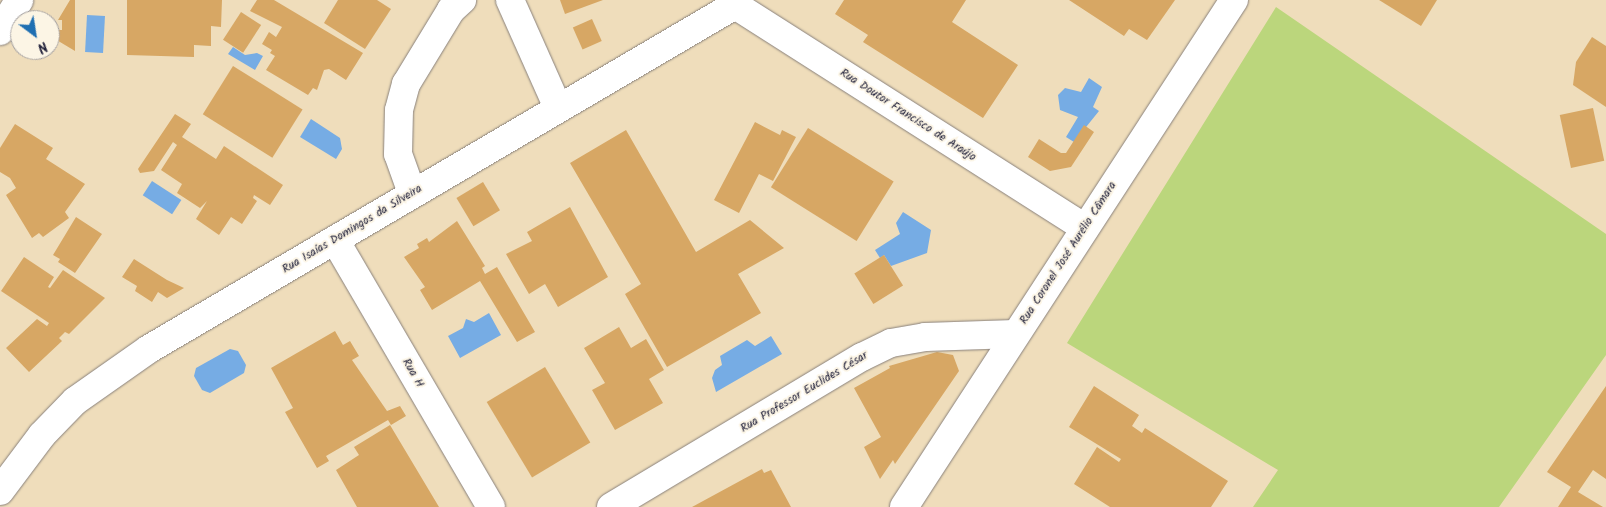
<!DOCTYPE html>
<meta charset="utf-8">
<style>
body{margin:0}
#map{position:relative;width:1606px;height:507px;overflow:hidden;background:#efddbb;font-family:Kalam,sans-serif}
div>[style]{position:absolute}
.green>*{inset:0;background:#bbd67c}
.water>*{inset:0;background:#76ace4;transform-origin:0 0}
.building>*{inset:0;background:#d7a764;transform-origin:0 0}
.roads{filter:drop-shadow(0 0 1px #88807b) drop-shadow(0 0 1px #88807b)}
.street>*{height:28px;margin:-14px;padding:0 14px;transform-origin:14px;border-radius:14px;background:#fff}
span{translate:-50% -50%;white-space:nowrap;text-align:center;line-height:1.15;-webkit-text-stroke:4px #fcf5e5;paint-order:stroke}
.street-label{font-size:12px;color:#22223b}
.north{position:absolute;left:10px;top:10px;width:50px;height:50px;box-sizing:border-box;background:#fcf5e5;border:1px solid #a5a1a1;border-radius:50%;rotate:149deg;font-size:14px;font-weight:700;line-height:20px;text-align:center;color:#22223b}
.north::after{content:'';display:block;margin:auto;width:18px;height:22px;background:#1f6fb2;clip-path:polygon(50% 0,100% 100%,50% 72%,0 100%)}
</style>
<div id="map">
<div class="green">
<div style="clip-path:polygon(1276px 7px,1606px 234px,1606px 355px,1499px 507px,1253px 507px,1278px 470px,1067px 343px)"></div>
</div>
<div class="water">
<div style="left:87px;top:15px;width:18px;height:37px;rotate:3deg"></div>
<div style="clip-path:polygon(233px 47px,245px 55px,257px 53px,263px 56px,255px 70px,228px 54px)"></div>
<div style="clip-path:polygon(1089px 78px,1102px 87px,1093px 107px,1099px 111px,1074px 142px,1066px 137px,1078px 117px,1060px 110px,1058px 95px,1065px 88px,1081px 92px)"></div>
<div style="clip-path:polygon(311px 119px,340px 138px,342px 149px,336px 159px,300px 137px)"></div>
<div style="left:152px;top:181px;width:35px;height:17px;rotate:33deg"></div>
<div style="clip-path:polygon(903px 212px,931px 230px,927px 253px,891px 266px,884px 255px,880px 258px,875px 250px,900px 234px,896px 223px)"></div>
<div style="clip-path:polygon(489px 313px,501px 335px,460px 358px,448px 336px,463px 328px,466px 319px,474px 322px)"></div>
<div style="clip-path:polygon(771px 336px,782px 354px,716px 392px,712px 378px,715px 370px,722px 365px,720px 356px,747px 340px,755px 346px)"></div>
<div style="clip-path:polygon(230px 349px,238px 351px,246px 365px,244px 373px,210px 393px,202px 390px,194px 376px,196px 368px)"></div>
</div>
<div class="building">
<div style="clip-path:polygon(70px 0,75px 0,75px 51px,50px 36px,51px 30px,62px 30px,62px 20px,58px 20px)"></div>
<div style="clip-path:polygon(127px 0,222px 0,221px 27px,211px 26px,211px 46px,194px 45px,194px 57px,127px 55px)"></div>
<div style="clip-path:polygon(257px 0,274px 0,363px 53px,346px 80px,329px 69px,324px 70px,317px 90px,313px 88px,308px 95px,266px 70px,275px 56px,270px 53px,272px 50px,262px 44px,269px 32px,276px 37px,282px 27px,250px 11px)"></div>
<div style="clip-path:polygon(338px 0,377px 0,391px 9px,365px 49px,324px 23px)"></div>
<div style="clip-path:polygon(560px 0,603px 0,565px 14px)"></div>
<div style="clip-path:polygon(844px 0,966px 0,952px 22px,1018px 65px,983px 118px,863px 42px,868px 35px,835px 14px)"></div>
<div style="clip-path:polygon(1069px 0,1175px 0,1147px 40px,1129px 29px,1124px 36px)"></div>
<div style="clip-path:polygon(1379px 0,1437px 0,1421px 26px)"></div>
<div style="left:241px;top:12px;width:24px;height:33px;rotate:33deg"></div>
<div style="left:592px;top:19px;width:24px;height:21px;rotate:66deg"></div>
<div style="clip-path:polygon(1592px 37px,1606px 46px,1606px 107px,1573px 85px,1576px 62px)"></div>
<div style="left:233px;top:66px;width:82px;height:57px;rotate:32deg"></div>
<div style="left:1593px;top:108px;width:54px;height:34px;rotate:78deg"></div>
<div style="clip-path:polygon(175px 114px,191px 124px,182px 137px,216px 159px,224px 146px,283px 185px,270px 205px,254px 195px,253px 198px,257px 201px,242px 224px,231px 217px,219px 235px,196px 219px,207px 201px,200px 208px,177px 193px,182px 184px,161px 170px,177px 145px,173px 142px,154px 171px,140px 173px,138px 169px)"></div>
<div style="clip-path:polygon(755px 122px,780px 135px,782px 130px,796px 137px,773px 181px,759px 174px,739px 213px,714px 200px)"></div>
<div style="clip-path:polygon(15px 124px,53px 148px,46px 159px,85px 184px,65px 212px,69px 218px,43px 237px,39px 233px,32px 238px,6px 195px,16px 188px,10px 178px,0 172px,0 148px)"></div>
<div style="clip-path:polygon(1084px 125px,1094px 132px,1071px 167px,1050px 171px,1028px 157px,1039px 139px,1061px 153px,1066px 153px)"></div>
<div style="left:808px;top:128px;width:101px;height:70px;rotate:32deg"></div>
<div style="clip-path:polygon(626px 130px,696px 252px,750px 220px,784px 248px,738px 274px,761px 313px,667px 367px,625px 294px,641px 284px,570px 163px)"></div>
<div style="left:483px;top:182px;width:33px;height:31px;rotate:59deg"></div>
<div style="clip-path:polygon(570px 207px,608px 277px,558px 307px,545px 284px,529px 294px,506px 254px,532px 241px,527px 232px)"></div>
<div style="clip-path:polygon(76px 217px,102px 234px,75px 273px,58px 262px,60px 259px,53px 255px)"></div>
<div style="clip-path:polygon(457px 221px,485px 266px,482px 268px,485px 274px,497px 267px,535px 332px,517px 342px,480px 281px,432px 310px,420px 290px,425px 287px,404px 257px,419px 248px,417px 244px,427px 238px,429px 242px)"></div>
<div style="left:884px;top:255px;width:36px;height:35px;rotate:58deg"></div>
<div style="clip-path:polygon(24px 257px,54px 277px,48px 287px,50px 288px,63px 270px,105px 298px,69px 334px,65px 332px,59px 338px,62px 341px,29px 372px,6px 348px,37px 319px,47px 326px,49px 323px,1px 291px)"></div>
<div style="clip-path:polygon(134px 259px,167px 280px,184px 288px,167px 298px,158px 292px,152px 302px,135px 291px,137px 286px,122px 277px)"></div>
<div style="clip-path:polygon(619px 327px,631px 348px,646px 339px,664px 370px,649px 379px,663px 403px,615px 430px,592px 390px,605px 383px,584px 348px)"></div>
<div style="clip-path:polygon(335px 331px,343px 345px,350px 341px,359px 356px,352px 360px,387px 411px,400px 406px,406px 416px,391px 425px,388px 420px,326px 456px,329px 461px,317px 468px,285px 412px,293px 408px,271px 368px)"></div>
<div style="clip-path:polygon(937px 352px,953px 355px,959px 371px,895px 464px,893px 460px,880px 479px,864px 447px,881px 437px,854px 388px,890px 368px,889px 366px)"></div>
<div style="left:545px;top:367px;width:88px;height:68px;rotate:59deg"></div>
<div style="clip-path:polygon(1094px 386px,1139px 415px,1132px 426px,1142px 433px,1145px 428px,1228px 481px,1211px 507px,1110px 507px,1074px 484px,1097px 447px,1119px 462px,1121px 459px,1069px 427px)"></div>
<div style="clip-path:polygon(1606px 386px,1606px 479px,1593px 470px,1578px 492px,1603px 507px,1558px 507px,1571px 487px,1547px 472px)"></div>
<div style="clip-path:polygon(390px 425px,439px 507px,357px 507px,336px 470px,359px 455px,354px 447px)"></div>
<div style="clip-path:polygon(762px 469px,764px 473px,771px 470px,791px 507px,692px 507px)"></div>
</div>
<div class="roads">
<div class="street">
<div style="left:510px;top:0;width:118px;rotate:66deg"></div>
<div style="left:733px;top:0;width:5px;rotate:68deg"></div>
<div style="left:735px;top:5px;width:415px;rotate:32.5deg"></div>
<div style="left:0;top:31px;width:36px;rotate:-58deg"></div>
<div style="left:412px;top:193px;width:41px;rotate:-109.7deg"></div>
<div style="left:398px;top:154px;width:44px;rotate:-88.7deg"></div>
<div style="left:399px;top:110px;width:27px;rotate:-75deg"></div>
<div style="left:406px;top:84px;width:87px;rotate:-58.7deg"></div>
<div style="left:451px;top:10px;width:15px;rotate:-42deg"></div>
<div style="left:335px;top:240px;width:309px;rotate:59.7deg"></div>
<div style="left:0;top:491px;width:70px;rotate:-53.1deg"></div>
<div style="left:42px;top:435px;width:47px;rotate:-45.9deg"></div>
<div style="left:75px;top:401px;width:90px;rotate:-35.1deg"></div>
<div style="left:149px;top:349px;width:680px;rotate:-30.41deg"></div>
<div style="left:611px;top:507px;width:292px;rotate:-30.9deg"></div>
<div style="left:862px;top:357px;width:32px;rotate:-26deg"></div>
<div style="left:891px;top:343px;width:35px;rotate:-10deg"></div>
<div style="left:925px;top:337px;width:90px;rotate:-1.9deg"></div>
<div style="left:904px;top:507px;width:605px;rotate:-56.94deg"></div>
</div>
</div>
<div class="street-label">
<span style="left:908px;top:115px;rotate:33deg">Rua Doutor Francisco de Araújo</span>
<span style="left:352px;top:229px;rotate:-31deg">Rua Isaías Domingos da Silveira</span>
<span style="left:1068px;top:253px;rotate:-57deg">Rua Coronel José Aurélio Câmara</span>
<span style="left:413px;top:373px;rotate:60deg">Rua H</span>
<span style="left:804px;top:392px;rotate:-31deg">Rua Professor Euclides César</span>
</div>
<div class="north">N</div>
</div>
